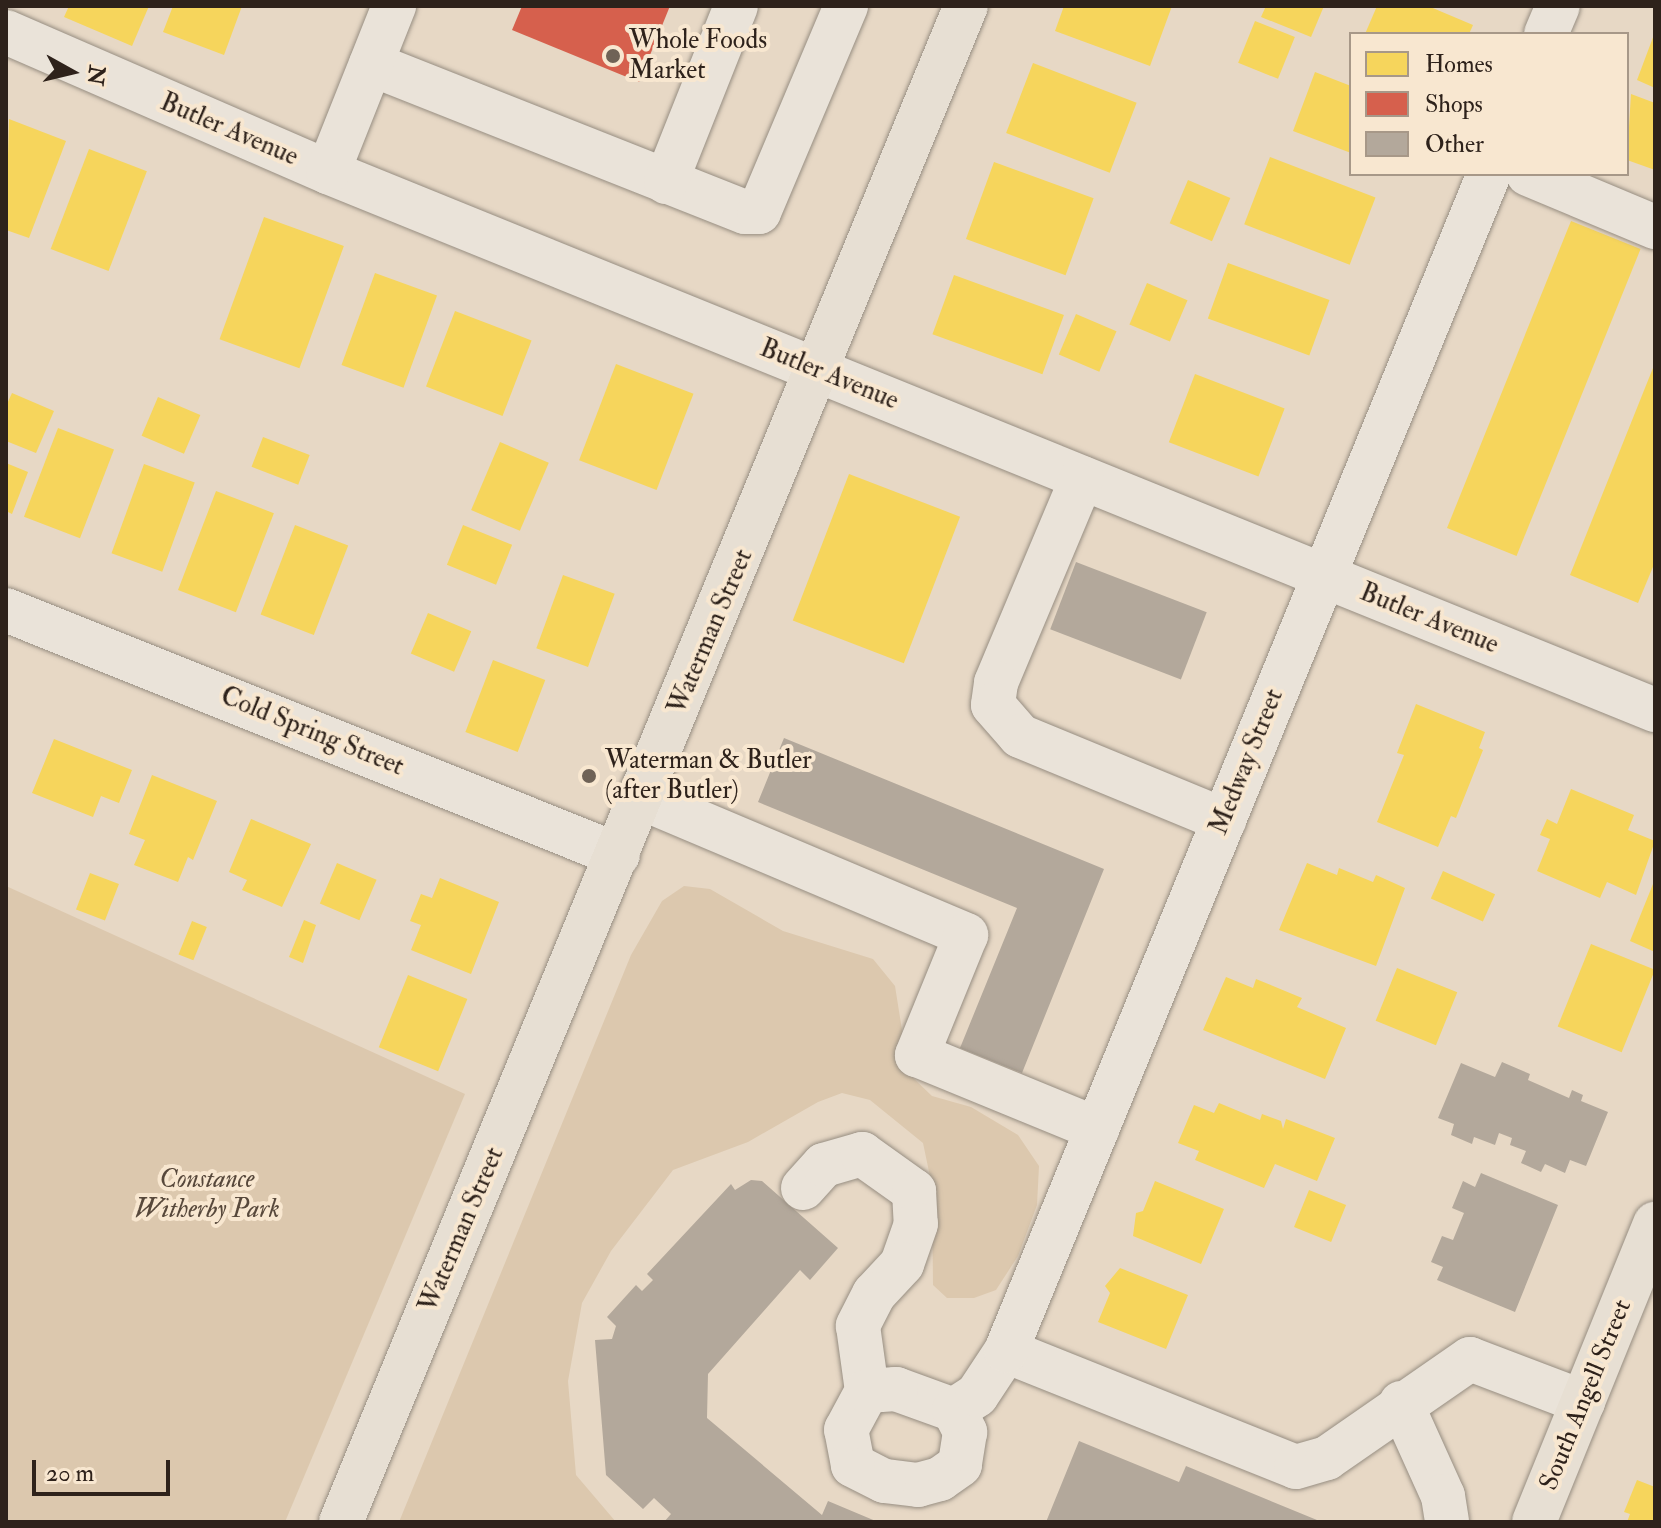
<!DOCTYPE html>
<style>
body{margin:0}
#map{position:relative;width:1661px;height:1528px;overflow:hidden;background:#e7d8c5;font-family:"IM FELL Double Pica",serif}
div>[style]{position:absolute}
.green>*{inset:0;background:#dcc8ae}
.homes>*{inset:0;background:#f6d55c;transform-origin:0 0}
.shops>*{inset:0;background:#d6604d}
.building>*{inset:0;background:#b3a89b;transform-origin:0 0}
.roads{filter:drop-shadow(0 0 2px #978e82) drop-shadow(0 0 2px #978e82)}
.minor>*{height:44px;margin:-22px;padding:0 22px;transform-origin:22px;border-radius:22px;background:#eae3d9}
.major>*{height:44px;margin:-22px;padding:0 22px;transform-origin:22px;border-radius:22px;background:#e7dfd3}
.dots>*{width:22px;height:22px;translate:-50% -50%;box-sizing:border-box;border:4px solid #f8e7d0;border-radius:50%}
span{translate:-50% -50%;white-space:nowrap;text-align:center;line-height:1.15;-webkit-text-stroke:8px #f8e7d0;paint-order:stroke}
.poi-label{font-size:26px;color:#2e221b}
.left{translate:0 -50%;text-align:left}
.street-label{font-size:26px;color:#2e221b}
.park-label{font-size:26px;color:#57483b;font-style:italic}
.frame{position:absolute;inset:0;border:8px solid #2e221b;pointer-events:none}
.legend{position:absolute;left:1349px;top:32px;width:280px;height:144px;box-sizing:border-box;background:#f8e7d0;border:2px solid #a79888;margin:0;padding:10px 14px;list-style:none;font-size:24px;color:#2e221b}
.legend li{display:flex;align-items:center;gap:16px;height:40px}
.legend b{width:40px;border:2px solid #a79888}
.north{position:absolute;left:32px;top:32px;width:80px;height:80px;-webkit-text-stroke:6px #f8e7d0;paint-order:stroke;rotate:98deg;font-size:22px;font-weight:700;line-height:32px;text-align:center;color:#2e221b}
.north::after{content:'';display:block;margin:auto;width:28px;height:36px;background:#2e221b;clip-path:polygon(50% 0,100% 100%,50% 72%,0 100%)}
.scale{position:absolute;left:32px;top:1460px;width:138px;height:36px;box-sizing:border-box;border:4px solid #2e221b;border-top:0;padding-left:10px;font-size:24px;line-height:28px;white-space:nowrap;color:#2e221b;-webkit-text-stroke:6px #f8e7d0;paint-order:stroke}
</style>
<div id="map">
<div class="green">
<div style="clip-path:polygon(6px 886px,465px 1094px,285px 1522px,6px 1522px)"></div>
<div style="clip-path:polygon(684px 886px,710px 889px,783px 931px,873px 959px,895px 986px,909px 1074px,932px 1096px,971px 1107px,1018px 1135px,1039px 1166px,1037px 1205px,1018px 1256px,996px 1290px,974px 1298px,947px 1298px,933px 1285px,932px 1186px,923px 1143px,870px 1100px,842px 1093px,818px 1102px,748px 1142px,673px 1170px,611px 1251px,582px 1303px,568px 1381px,576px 1475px,616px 1522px,399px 1522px,631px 955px,662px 901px)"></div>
</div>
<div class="homes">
<div style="clip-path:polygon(69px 6px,149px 6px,132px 46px,64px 17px)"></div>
<div style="clip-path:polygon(173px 6px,242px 6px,224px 55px,163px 32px)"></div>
<div style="clip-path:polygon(1064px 6px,1172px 6px,1150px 66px,1055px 31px)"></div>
<div style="clip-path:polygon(1266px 6px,1324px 6px,1311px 37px,1261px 17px)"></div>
<div style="clip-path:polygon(1377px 6px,1428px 6px,1473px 25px,1469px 34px,1365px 34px)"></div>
<div style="left:1255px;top:21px;width:43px;height:45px;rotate:22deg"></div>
<div style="clip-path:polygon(1655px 32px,1655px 88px,1637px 80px)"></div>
<div style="left:1033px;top:63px;width:111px;height:75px;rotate:21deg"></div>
<div style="clip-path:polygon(1315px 72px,1351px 86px,1351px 153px,1293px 131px)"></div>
<div style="clip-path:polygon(1631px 94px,1655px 103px,1655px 170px,1627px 160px)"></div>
<div style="clip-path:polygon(9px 119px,66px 141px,29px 238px,6px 230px)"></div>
<div style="left:89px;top:149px;width:62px;height:107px;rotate:21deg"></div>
<div style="left:1270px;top:157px;width:113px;height:72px;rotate:21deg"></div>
<div style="left:994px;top:162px;width:106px;height:82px;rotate:20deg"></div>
<div style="left:1188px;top:180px;width:46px;height:47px;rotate:23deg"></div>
<div style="left:264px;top:217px;width:85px;height:130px;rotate:20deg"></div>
<div style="left:1571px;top:221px;width:75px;height:331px;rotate:22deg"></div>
<div style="left:1228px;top:263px;width:108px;height:59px;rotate:20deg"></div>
<div style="left:375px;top:273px;width:66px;height:98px;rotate:20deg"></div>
<div style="left:954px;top:275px;width:117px;height:63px;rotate:20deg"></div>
<div style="left:1147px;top:283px;width:44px;height:45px;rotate:23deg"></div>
<div style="left:455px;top:311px;width:82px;height:81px;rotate:21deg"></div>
<div style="left:1076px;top:314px;width:44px;height:44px;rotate:23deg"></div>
<div style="clip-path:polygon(1655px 363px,1655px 562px,1638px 603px,1570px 575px)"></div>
<div style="left:616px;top:364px;width:83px;height:103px;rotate:21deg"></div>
<div style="left:1195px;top:374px;width:96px;height:73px;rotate:21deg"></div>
<div style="clip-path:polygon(12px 393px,54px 411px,36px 453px,6px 441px,6px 406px)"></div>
<div style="left:158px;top:397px;width:46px;height:42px;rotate:23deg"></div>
<div style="left:58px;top:428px;width:60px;height:95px;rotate:21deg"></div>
<div style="left:263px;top:437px;width:50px;height:32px;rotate:21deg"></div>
<div style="left:500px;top:442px;width:53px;height:74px;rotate:23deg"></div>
<div style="clip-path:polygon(6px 463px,28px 472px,12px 514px,6px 511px)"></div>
<div style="left:144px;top:464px;width:54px;height:95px;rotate:20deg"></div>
<div style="left:849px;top:474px;width:119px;height:157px;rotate:21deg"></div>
<div style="left:216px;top:491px;width:62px;height:106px;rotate:21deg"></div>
<div style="left:295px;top:525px;width:57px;height:96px;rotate:21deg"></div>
<div style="left:463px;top:525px;width:53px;height:43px;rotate:22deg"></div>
<div style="left:563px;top:575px;width:55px;height:78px;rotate:20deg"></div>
<div style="left:428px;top:613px;width:47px;height:44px;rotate:23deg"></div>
<div style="left:493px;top:660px;width:56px;height:77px;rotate:21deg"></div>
<div style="clip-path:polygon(1416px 704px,1485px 732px,1479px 748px,1483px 750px,1456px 818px,1451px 816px,1438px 847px,1377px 822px,1404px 755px,1397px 753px)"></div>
<div style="clip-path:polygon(54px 739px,132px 770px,119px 803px,101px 796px,93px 817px,32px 793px)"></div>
<div style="clip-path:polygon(152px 775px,217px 801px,193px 860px,188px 857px,178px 882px,134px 865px,145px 840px,129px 834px)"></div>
<div style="clip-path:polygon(1571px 789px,1634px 815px,1628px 830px,1655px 841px,1636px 895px,1607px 882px,1600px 898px,1537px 871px,1550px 839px,1540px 835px,1547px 819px,1557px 824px)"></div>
<div style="clip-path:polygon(251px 819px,311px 844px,282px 907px,242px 890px,247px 880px,229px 872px)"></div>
<div style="left:337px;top:863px;width:43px;height:44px;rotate:23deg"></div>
<div style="clip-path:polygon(1307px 863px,1337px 875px,1339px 868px,1373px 882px,1376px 875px,1405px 888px,1376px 966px,1279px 930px)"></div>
<div style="left:1443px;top:871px;width:57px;height:30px;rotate:24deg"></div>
<div style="left:90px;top:873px;width:31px;height:39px;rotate:21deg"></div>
<div style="clip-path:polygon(440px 878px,499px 902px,471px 974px,411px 950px,421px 925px,410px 921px,421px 894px,432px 898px)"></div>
<div style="clip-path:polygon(1655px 879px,1655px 952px,1630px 941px)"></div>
<div style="clip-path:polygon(304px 920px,316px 925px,303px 963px,289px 957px)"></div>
<div style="left:192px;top:921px;width:16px;height:36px;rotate:22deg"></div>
<div style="left:1591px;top:944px;width:69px;height:89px;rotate:22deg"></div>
<div style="left:1397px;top:968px;width:65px;height:57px;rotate:22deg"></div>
<div style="left:408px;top:975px;width:64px;height:78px;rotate:22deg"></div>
<div style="clip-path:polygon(1226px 977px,1253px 988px,1256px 979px,1302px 998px,1297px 1007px,1346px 1028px,1325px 1079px,1203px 1030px)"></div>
<div style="clip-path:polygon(1219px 1103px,1260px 1120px,1262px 1114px,1281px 1121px,1283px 1129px,1286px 1119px,1335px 1138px,1317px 1181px,1275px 1164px,1264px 1188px,1195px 1160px,1199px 1151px,1178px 1143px,1194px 1105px,1214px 1113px)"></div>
<div style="clip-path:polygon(1155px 1181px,1224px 1209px,1201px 1264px,1133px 1236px,1136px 1213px,1143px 1211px)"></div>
<div style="left:1309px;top:1190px;width:40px;height:40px;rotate:22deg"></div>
<div style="clip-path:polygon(1120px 1268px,1188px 1295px,1166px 1349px,1098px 1322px,1110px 1293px,1105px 1286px)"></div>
<div style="clip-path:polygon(1637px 1480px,1655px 1487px,1655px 1522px,1627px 1522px,1630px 1514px,1624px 1512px)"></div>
</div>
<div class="shops">
<div style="clip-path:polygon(522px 6px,670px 6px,639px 82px,512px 30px)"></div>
</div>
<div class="building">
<div style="left:1076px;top:562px;width:140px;height:72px;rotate:21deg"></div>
<div style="clip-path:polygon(784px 738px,1104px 869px,1022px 1073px,960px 1048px,1017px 908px,758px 802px)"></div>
<div style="clip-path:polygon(1502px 1062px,1530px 1074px,1528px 1080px,1569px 1098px,1572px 1090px,1583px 1095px,1581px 1101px,1608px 1112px,1586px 1166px,1570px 1160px,1565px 1173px,1545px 1164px,1541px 1172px,1521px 1163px,1526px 1151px,1510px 1145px,1512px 1138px,1499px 1133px,1495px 1145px,1474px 1137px,1472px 1144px,1451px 1135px,1454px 1124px,1438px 1118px,1461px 1063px,1495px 1077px)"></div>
<div style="clip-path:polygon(1481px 1173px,1558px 1205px,1515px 1312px,1437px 1280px,1443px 1267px,1431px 1262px,1442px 1236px,1453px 1240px,1464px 1213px,1452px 1208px,1463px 1181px,1475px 1187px)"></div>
<div style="clip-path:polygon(751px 1180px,762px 1181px,838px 1248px,810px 1280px,800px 1270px,708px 1374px,707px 1418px,822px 1515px,828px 1501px,878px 1522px,664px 1522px,671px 1514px,654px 1498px,643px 1509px,606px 1475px,595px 1340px,612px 1339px,616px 1326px,607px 1317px,636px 1285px,642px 1291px,653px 1280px,647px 1274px,731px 1184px,735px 1190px)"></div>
<div style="clip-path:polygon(1079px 1441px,1179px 1482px,1186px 1466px,1317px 1520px,1046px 1522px)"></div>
</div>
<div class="roads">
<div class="minor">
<div style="left:6px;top:32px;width:351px;rotate:23.5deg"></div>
<div style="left:328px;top:172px;width:1432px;rotate:22.07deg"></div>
<div style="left:1546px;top:34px;width:30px;rotate:-67deg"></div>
<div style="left:371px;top:64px;width:402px;rotate:21.6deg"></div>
<div style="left:745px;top:212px;width:14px"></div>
<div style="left:759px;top:212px;width:224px;rotate:-67.1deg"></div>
<div style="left:328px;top:172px;width:179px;rotate:-68.3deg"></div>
<div style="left:1528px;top:174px;width:138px;rotate:22.7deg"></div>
<div style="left:666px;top:182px;width:189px;rotate:-68.3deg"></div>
<div style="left:1082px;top:478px;width:222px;rotate:112.8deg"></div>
<div style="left:996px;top:683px;width:22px;rotate:98deg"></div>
<div style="left:993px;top:705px;width:41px;rotate:48.9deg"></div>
<div style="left:1020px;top:736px;width:221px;rotate:22.4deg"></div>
<div style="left:6px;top:610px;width:659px;rotate:21.82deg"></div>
<div style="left:642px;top:798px;width:352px;rotate:22.9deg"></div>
<div style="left:966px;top:935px;width:130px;rotate:112.2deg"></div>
<div style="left:917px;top:1055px;width:195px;rotate:22.3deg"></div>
<div style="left:803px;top:1188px;width:31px;rotate:-48deg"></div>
<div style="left:824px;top:1165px;width:40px;rotate:-16deg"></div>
<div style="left:862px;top:1154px;width:64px;rotate:35.4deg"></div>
<div style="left:914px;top:1191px;width:33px;rotate:87deg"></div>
<div style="left:916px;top:1224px;width:42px;rotate:109.3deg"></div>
<div style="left:902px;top:1264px;width:41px;rotate:133deg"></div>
<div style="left:874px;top:1294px;width:36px;rotate:117deg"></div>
<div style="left:858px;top:1326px;width:66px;rotate:82.1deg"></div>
<div style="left:1006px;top:1351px;width:312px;rotate:21.8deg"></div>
<div style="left:1296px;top:1467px;width:32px;rotate:-16deg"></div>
<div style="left:1327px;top:1458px;width:174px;rotate:-34.7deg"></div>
<div style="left:1470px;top:1359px;width:121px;rotate:20.8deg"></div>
<div style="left:896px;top:1389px;width:62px;rotate:19.9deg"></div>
<div style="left:954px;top:1410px;width:25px;rotate:63deg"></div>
<div style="left:965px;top:1432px;width:33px;rotate:99deg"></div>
<div style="left:960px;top:1465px;width:24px;rotate:145deg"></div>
<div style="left:940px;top:1479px;width:23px;rotate:165deg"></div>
<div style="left:918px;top:1485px;width:34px;rotate:-173deg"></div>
<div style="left:884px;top:1481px;width:35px;rotate:-153deg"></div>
<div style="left:853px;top:1465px;width:36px;rotate:-101deg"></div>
<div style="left:846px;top:1430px;width:44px;rotate:-61.7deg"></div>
<div style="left:867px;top:1391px;width:29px;rotate:-4deg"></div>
<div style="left:1401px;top:1403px;width:102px;rotate:65.7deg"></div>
<div style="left:1443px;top:1496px;width:26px;rotate:81deg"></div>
<div style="left:954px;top:1410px;width:27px;rotate:-33deg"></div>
<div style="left:977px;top:1395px;width:53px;rotate:-56.6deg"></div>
<div style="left:1006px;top:1351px;width:1272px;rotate:-67.69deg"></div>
</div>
<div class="major">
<div style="left:341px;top:1522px;width:1640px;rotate:-67.6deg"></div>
<div style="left:1534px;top:1522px;width:322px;rotate:-67.9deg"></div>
</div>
</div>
<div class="dots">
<div style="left:613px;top:56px;background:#6f6256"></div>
<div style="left:589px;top:776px;background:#6f6256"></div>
</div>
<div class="poi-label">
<span class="left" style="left:629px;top:56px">Whole Foods<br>Market</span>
<span class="left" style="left:605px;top:776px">Waterman &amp; Butler<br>(after Butler)</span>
</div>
<div class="street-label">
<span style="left:229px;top:130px;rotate:23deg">Butler Avenue</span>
<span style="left:829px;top:375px;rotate:22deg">Butler Avenue</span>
<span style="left:1429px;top:619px;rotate:22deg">Butler Avenue</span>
<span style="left:711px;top:632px;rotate:-67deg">Waterman Street</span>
<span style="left:312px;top:732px;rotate:22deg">Cold Spring Street</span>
<span style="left:1247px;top:762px;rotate:-68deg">Medway Street</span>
<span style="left:462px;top:1230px;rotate:-67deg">Waterman Street</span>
<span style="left:1586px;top:1395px;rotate:-68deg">South Angell Street</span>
</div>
<div class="park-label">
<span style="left:207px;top:1195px">Constance<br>Witherby Park</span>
</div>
<div class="frame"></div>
<ul class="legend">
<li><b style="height:22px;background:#f6d55c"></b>Homes</li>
<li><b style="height:22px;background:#d6604d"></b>Shops</li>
<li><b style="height:22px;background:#b3a89b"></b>Other</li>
</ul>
<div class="north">N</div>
<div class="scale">20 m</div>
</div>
